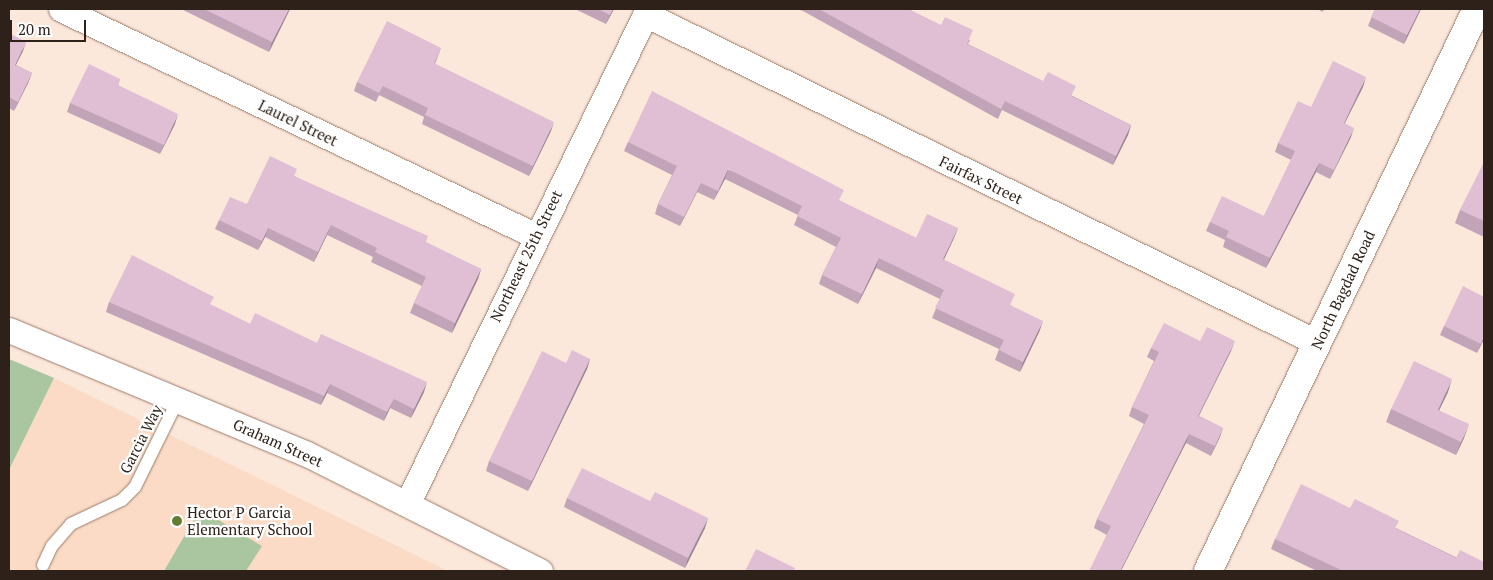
<!DOCTYPE html>
<style>
body{margin:0}
#map{position:relative;width:1493px;height:580px;overflow:hidden;background:#fce7db;font-family:"PT Serif",serif}
div>[style]{position:absolute}
.built>*{inset:0;background:#fbdbc6}
.green>*{inset:0;background:#aac6a0}
.roads{filter:drop-shadow(0 0 1px #997b68) drop-shadow(0 0 1px #997b68)}
.service>*{height:12px;margin:-6px;padding:0 6px;transform-origin:6px;border-radius:6px;background:#fff}
.minor>*{height:25px;margin:-12.5px;padding:0 12.5px;transform-origin:12.5px;border-radius:12.5px;background:#fff}
.tertiary>*{height:28px;margin:-14px;padding:0 14px;transform-origin:14px;border-radius:14px;background:#fff}
.wall>*{inset:0;background:#c1a4b7}
.shaded-wall>*{inset:0;background:#9d8695}
.building>*{inset:0;background:#e0bfd5}
.dots>*{width:14px;height:14px;translate:-50% -50%;box-sizing:border-box;border:2px solid #fff;border-radius:50%}
span{translate:-50% -50%;white-space:nowrap;text-align:center;line-height:1.15;-webkit-text-stroke:4.5px #fff;paint-order:stroke}
.street-label{font-size:15px;color:#2d2119}
.poi-label{font-size:15px;color:#2d2119}
.left{translate:0 -50%;text-align:left}
.frame{position:absolute;inset:0;border:10px solid #2d2119;pointer-events:none}
.scale{position:absolute;left:10px;top:20px;width:76px;height:22px;box-sizing:border-box;border:2px solid #2d2119;border-top:0;padding-left:6px;font-size:15px;line-height:18px;white-space:nowrap;color:#2d2119;-webkit-text-stroke:4px #fff;paint-order:stroke}
</style>
<div id="map">
<div class="built">
<div style="clip-path:polygon(54px 378px,448px 571px,9px 571px,9px 470px)"></div>
</div>
<div class="green">
<div style="clip-path:polygon(9px 359px,54px 378px,9px 470px)"></div>
<div style="clip-path:polygon(200px 509px,262px 546px,246px 571px,164px 571px)"></div>
</div>
<div class="roads">
<div class="service">
<div style="left:43px;top:565px;width:21px;rotate:-65deg"></div>
<div style="left:52px;top:546px;width:29px;rotate:-49deg"></div>
<div style="left:71px;top:524px;width:56px;rotate:-25.2deg"></div>
<div style="left:122px;top:500px;width:18px;rotate:-45deg"></div>
<div style="left:135px;top:487px;width:97px;rotate:-63.7deg"></div>
</div>
<div class="minor">
<div style="left:61px;top:9px;width:526px;rotate:25.54deg"></div>
<div style="left:645px;top:14px;width:749px;rotate:26.05deg"></div>
<div style="left:9px;top:330px;width:323px;rotate:22.6deg"></div>
<div style="left:307px;top:454px;width:261px;rotate:26.7deg"></div>
<div style="left:407px;top:504px;width:551px;rotate:-64.04deg"></div>
</div>
<div class="tertiary">
<div style="left:1208px;top:571px;width:623px;rotate:-64.42deg"></div>
</div>
</div>
<div class="wall">
<div style="clip-path:polygon(181px 9px,290px 9px,269px 52px)"></div>
<div style="clip-path:polygon(575px 9px,614px 9px,606px 24px)"></div>
<div style="clip-path:polygon(797px 9px,908px 9px,970px 40px,968px 44px,1131px 125px,1128px 135px,1113px 165px,1002px 110px,998px 119px,803px 11px)"></div>
<div style="clip-path:polygon(1317px 9px,1324px 9px,1323px 12px)"></div>
<div style="clip-path:polygon(1375px 9px,1421px 9px,1404px 44px,1368px 26px)"></div>
<div style="clip-path:polygon(9px 33px,23px 51px,16px 65px,32px 73px,28px 83px,14px 111px,9px 108px)"></div>
<div style="clip-path:polygon(441px 48px,435px 64px,551px 131px,529px 176px,422px 124px,424px 117px,379px 95px,376px 102px,354px 91px,357px 82px)"></div>
<div style="clip-path:polygon(120px 79px,118px 85px,175px 124px,160px 154px,67px 112px,70px 103px)"></div>
<div style="clip-path:polygon(1363px 87px,1345px 123px,1351px 137px,1330px 179px,1316px 172px,1266px 268px,1223px 247px,1225px 240px,1206px 231px,1210px 222px,1264px 216px,1291px 160px,1275px 152px,1278px 143px,1311px 107px)"></div>
<div style="clip-path:polygon(628px 142px,840px 201px,916px 238px,958px 228px,954px 238px,944px 260px,1010px 305px,1040px 330px,1020px 372px,995px 360px,999px 349px,932px 318px,940px 299px,876px 268px,858px 304px,819px 284px,822px 275px,836px 247px,794px 225px,798px 215px,725px 179px,714px 200px,697px 192px,680px 226px,655px 214px,658px 204px,672px 175px,624px 151px)"></div>
<div style="clip-path:polygon(1484px 165px,1484px 237px,1455px 223px,1460px 210px)"></div>
<div style="clip-path:polygon(294px 176px,426px 243px,481px 269px,478px 279px,452px 333px,410px 313px,414px 303px,422px 286px,371px 262px,373px 257px,327px 235px,314px 262px,265px 237px,258px 250px,215px 229px,219px 220px)"></div>
<div style="clip-path:polygon(1484px 297px,1484px 339px,1477px 353px,1440px 335px,1444px 326px)"></div>
<div style="clip-path:polygon(109px 302px,211px 305px,250px 324px,317px 343px,424px 392px,411px 418px,390px 408px,384px 421px,327px 393px,321px 405px,106px 312px)"></div>
<div style="clip-path:polygon(1200px 341px,1231px 351px,1199px 416px,1223px 428px,1211px 456px,1186px 443px,1107px 535px,1094px 528px,1097px 519px,1144px 424px,1129px 416px,1132px 407px,1154px 361px,1147px 357px,1151px 348px)"></div>
<div style="clip-path:polygon(590px 359px,587px 369px,528px 491px,486px 471px,489px 461px,566px 363px)"></div>
<div style="clip-path:polygon(1448px 392px,1439px 410px,1464px 438px,1456px 455px,1386px 422px,1391px 409px)"></div>
<div style="clip-path:polygon(567px 498px,705px 528px,685px 568px,564px 507px)"></div>
<div style="clip-path:polygon(1350px 508px,1396px 528px,1484px 571px,1317px 571px,1271px 549px,1275px 539px)"></div>
</div>
<div class="shaded-wall">
<div style="clip-path:polygon(289px 9px,290px 9px,269px 52px,272px 42px)"></div>
<div style="clip-path:polygon(613px 9px,614px 9px,606px 24px,610px 15px)"></div>
<div style="clip-path:polygon(1420px 9px,1421px 9px,1404px 44px,1407px 35px)"></div>
<div style="clip-path:polygon(26px 42px,23px 51px,11px 74px,15px 65px)"></div>
<div style="clip-path:polygon(32px 73px,28px 83px,14px 111px,18px 102px)"></div>
<div style="clip-path:polygon(1366px 77px,1363px 87px,1340px 132px,1344px 123px)"></div>
<div style="clip-path:polygon(178px 114px,175px 124px,160px 154px,164px 145px)"></div>
<div style="clip-path:polygon(554px 122px,551px 131px,529px 176px,533px 166px)"></div>
<div style="clip-path:polygon(1131px 125px,1128px 135px,1113px 165px,1116px 156px)"></div>
<div style="clip-path:polygon(1354px 128px,1351px 137px,1330px 179px,1334px 170px)"></div>
<div style="clip-path:polygon(1319px 163px,1316px 172px,1266px 268px,1270px 258px)"></div>
<div style="clip-path:polygon(728px 169px,725px 179px,714px 200px,718px 191px)"></div>
<div style="clip-path:polygon(701px 183px,697px 192px,680px 226px,684px 217px)"></div>
<div style="clip-path:polygon(331px 225px,327px 235px,314px 262px,318px 252px)"></div>
<div style="clip-path:polygon(268px 228px,265px 237px,258px 250px,262px 241px)"></div>
<div style="clip-path:polygon(958px 228px,954px 238px,939px 269px,943px 259px)"></div>
<div style="clip-path:polygon(879px 258px,876px 268px,858px 304px,862px 294px)"></div>
<div style="clip-path:polygon(481px 269px,478px 279px,452px 333px,455px 323px)"></div>
<div style="clip-path:polygon(1043px 321px,1040px 330px,1020px 372px,1023px 362px)"></div>
<div style="clip-path:polygon(1484px 336px,1484px 339px,1477px 353px,1481px 344px)"></div>
<div style="clip-path:polygon(1235px 341px,1231px 351px,1194px 425px,1198px 416px)"></div>
<div style="clip-path:polygon(590px 359px,587px 369px,528px 491px,532px 481px)"></div>
<div style="clip-path:polygon(1452px 379px,1448px 392px,1433px 423px,1438px 410px)"></div>
<div style="clip-path:polygon(427px 382px,424px 392px,411px 418px,414px 409px)"></div>
<div style="clip-path:polygon(330px 384px,327px 393px,321px 405px,324px 396px)"></div>
<div style="clip-path:polygon(394px 399px,390px 408px,384px 421px,387px 412px)"></div>
<div style="clip-path:polygon(1469px 424px,1464px 438px,1456px 455px,1461px 442px)"></div>
<div style="clip-path:polygon(1223px 428px,1220px 437px,1211px 456px,1215px 446px)"></div>
<div style="clip-path:polygon(1189px 434px,1186px 443px,1121px 571px,1120px 571px)"></div>
<div style="clip-path:polygon(708px 518px,705px 528px,685px 568px,688px 558px)"></div>
</div>
<div class="building">
<div style="clip-path:polygon(204px 9px,289px 9px,272px 42px)"></div>
<div style="clip-path:polygon(598px 9px,613px 9px,610px 15px)"></div>
<div style="clip-path:polygon(819px 9px,908px 9px,941px 25px,945px 17px,973px 30px,967px 44px,1043px 81px,1048px 72px,1076px 86px,1071px 96px,1131px 125px,1116px 156px,1005px 101px,1001px 109px)"></div>
<div style="clip-path:polygon(1375px 9px,1420px 9px,1407px 35px,1371px 17px)"></div>
<div style="clip-path:polygon(387px 21px,441px 48px,434px 63px,554px 122px,533px 166px,425px 115px,428px 108px,383px 86px,379px 93px,357px 82px)"></div>
<div style="clip-path:polygon(9px 33px,26px 42px,15px 65px,32px 73px,18px 102px,9px 97px)"></div>
<div style="clip-path:polygon(1333px 61px,1366px 77px,1344px 123px,1354px 128px,1334px 170px,1319px 163px,1270px 258px,1226px 237px,1229px 231px,1210px 222px,1222px 196px,1264px 216px,1295px 151px,1278px 143px,1298px 101px,1311px 107px)"></div>
<div style="clip-path:polygon(89px 64px,120px 79px,118px 85px,178px 114px,164px 145px,70px 103px)"></div>
<div style="clip-path:polygon(652px 91px,844px 190px,839px 200px,916px 238px,927px 214px,958px 228px,943px 259px,1015px 294px,1010px 305px,1043px 321px,1023px 362px,999px 350px,1004px 340px,935px 308px,944px 290px,879px 258px,862px 294px,822px 275px,841px 238px,797px 216px,802px 206px,728px 169px,718px 191px,701px 183px,684px 217px,658px 204px,677px 166px,628px 142px)"></div>
<div style="clip-path:polygon(270px 156px,297px 169px,294px 176px,428px 236px,426px 242px,481px 269px,455px 323px,414px 303px,426px 277px,375px 252px,377px 248px,331px 225px,318px 252px,268px 228px,262px 241px,219px 220px,230px 197px,247px 204px)"></div>
<div style="clip-path:polygon(1483px 164px,1484px 165px,1484px 221px,1460px 210px)"></div>
<div style="clip-path:polygon(132px 255px,214px 297px,210px 304px,250px 324px,255px 313px,317px 343px,321px 334px,427px 382px,414px 409px,394px 399px,387px 412px,330px 384px,324px 396px,109px 302px)"></div>
<div style="clip-path:polygon(1463px 286px,1484px 297px,1484px 336px,1481px 344px,1444px 326px)"></div>
<div style="clip-path:polygon(1164px 323px,1200px 341px,1207px 327px,1235px 341px,1198px 416px,1223px 428px,1215px 446px,1189px 434px,1120px 571px,1089px 571px,1111px 526px,1097px 519px,1149px 415px,1132px 407px,1159px 352px,1151px 348px)"></div>
<div style="clip-path:polygon(572px 350px,590px 359px,532px 481px,489px 461px,542px 351px,566px 363px)"></div>
<div style="clip-path:polygon(1414px 361px,1452px 379px,1438px 410px,1469px 424px,1461px 442px,1391px 409px)"></div>
<div style="clip-path:polygon(582px 468px,650px 501px,655px 492px,708px 518px,688px 558px,567px 498px)"></div>
<div style="clip-path:polygon(1301px 484px,1350px 508px,1355px 499px,1399px 521px,1395px 528px,1456px 558px,1460px 550px,1484px 562px,1484px 571px,1343px 571px,1275px 539px)"></div>
<div style="clip-path:polygon(756px 549px,795px 568px,794px 571px,745px 571px)"></div>
</div>
<div class="dots">
<div style="left:177px;top:521px;background:#647c2f"></div>
</div>
<div class="street-label">
<span style="left:298px;top:123px;rotate:26deg">Laurel Street</span>
<span style="left:981px;top:180px;rotate:26deg">Fairfax Street</span>
<span style="left:526px;top:256px;rotate:-64deg">Northeast 25th Street</span>
<span style="left:1343px;top:290px;rotate:-65deg">North Bagdad Road</span>
<span style="left:141px;top:439px;rotate:-63deg">Garcia Way</span>
<span style="left:278px;top:443px;rotate:24deg">Graham Street</span>
</div>
<div class="poi-label">
<span class="left" style="left:187px;top:521px">Hector P Garcia<br>Elementary School</span>
</div>
<div class="frame"></div>
<div class="scale">20 m</div>
</div>
